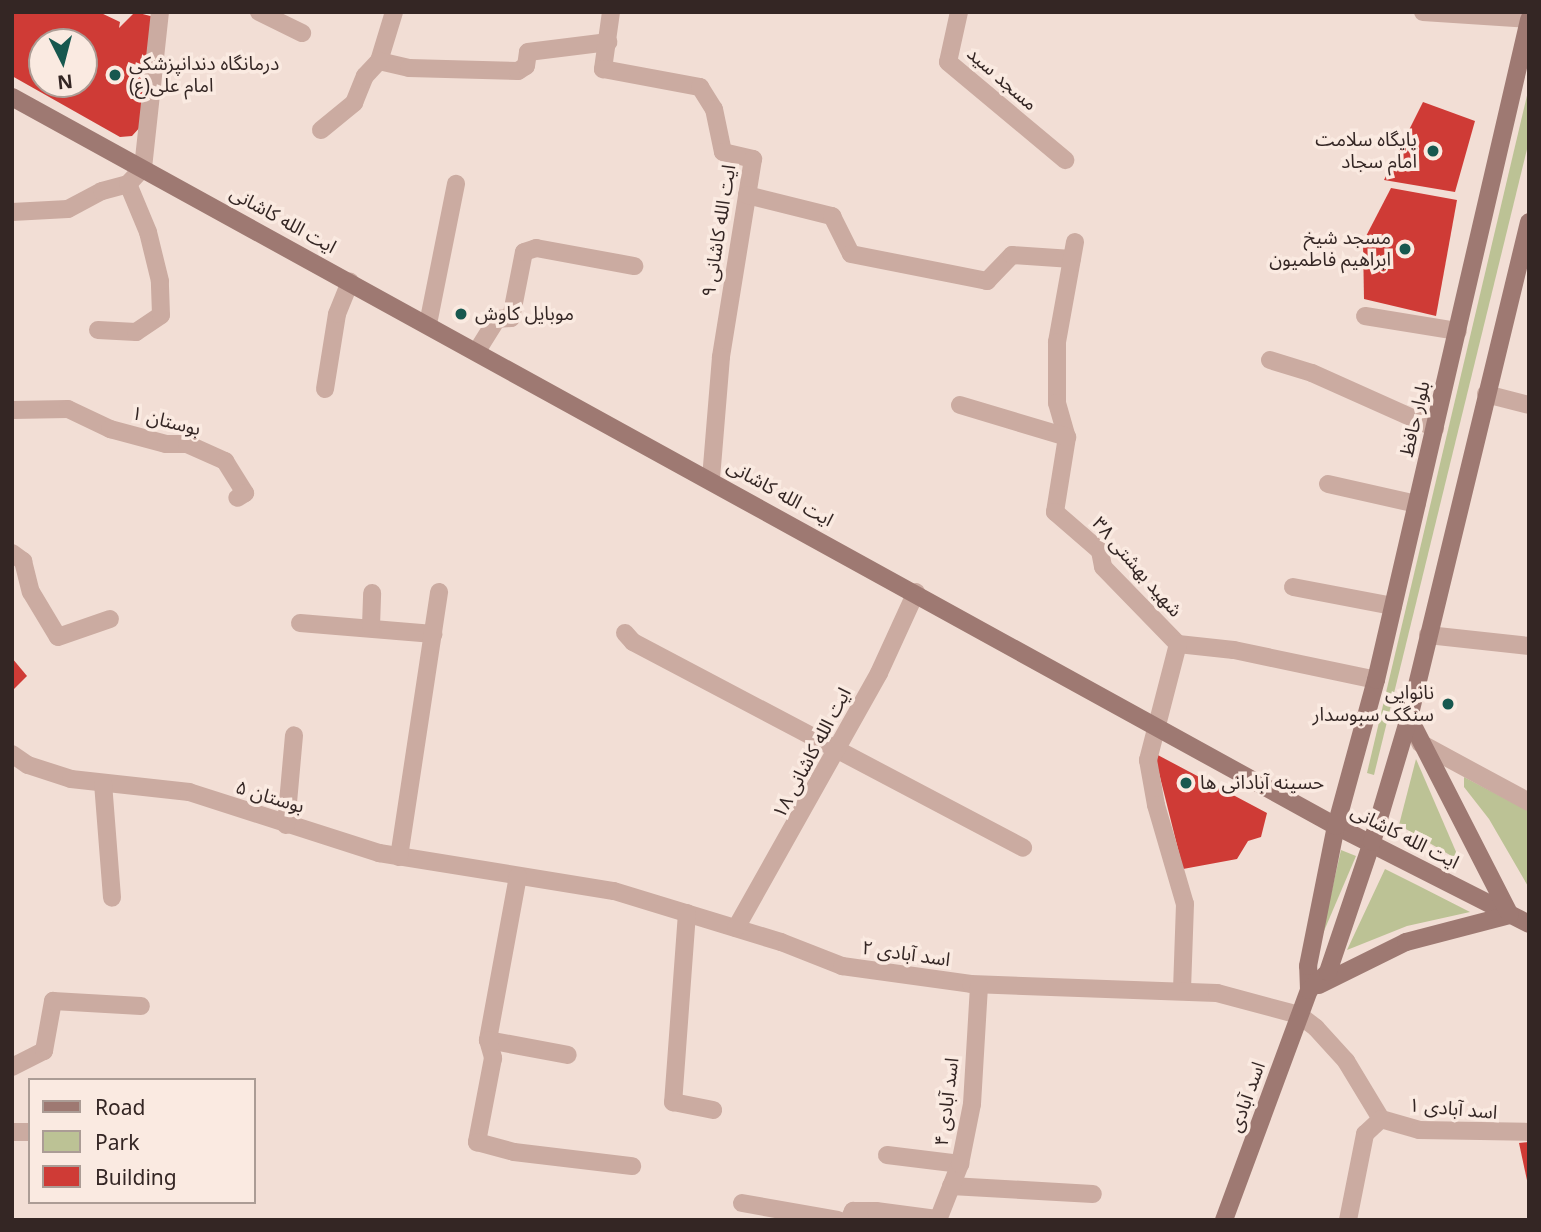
<!DOCTYPE html>
<meta charset="utf-8">
<style>
body{margin:0}
#map{position:relative;width:1541px;height:1232px;overflow:hidden;background:#f2ded5;font-family:"Noto Sans","Noto Sans Arabic",sans-serif}
div>[style]{position:absolute}
.green>*{inset:0;background:#bcc295}
.building>*{inset:0;background:#cf3b36}
.minor>*{height:18px;margin:-9px;padding:0 9px;transform-origin:9px;border-radius:9px;background:#cbaba1}
.tertiary>*{height:18px;margin:-9px;padding:0 9px;transform-origin:9px;border-radius:9px;background:#cbaba1}
.secondary>*{height:18px;margin:-9px;padding:0 9px;transform-origin:9px;border-radius:9px;background:#9e7972}
.dots>*{width:19px;height:19px;translate:-50% -50%;box-sizing:border-box;border:4px solid #faeae1;border-radius:50%}
span{translate:-50% -50%;white-space:nowrap;text-align:center;line-height:1.15;-webkit-text-stroke:7px #faeae1;paint-order:stroke}
.poi-label{font-size:19px;color:#342624}
.left{translate:0 -50%;text-align:left}
.right{translate:-100% -50%;text-align:right}
.street-label{font-size:19px;color:#342624}
.frame{position:absolute;inset:0;border:14px solid #342624;pointer-events:none}
.legend{position:absolute;left:28px;top:1078px;width:228px;height:126px;box-sizing:border-box;background:#faeae1;border:2px solid #ab9c95;margin:0;padding:9px 12px;list-style:none;font-size:21px;color:#342624}
.legend li{display:flex;align-items:center;gap:14px;height:35px}
.legend b{width:35px;border:2px solid #ab9c95}
.north{position:absolute;left:28px;top:28px;width:70px;height:70px;box-sizing:border-box;background:#faeae1;border:2px solid #ab9c95;border-radius:50%;rotate:174deg;font-size:19px;font-weight:700;line-height:28px;text-align:center;color:#342624}
.north::after{content:'';display:block;margin:auto;width:24px;height:32px;background:#17584f;clip-path:polygon(50% 0,100% 100%,50% 72%,0 100%)}
</style>
<div id="map">
<div class="green">
<div style="clip-path:polygon(1529px 87px,1529px 141px,1374px 775px,1367px 773px)"></div>
<div style="clip-path:polygon(1416px 759px,1460px 861px,1399px 825px)"></div>
<div style="clip-path:polygon(1464px 777px,1529px 811px,1529px 888px,1489px 819px,1464px 787px)"></div>
<div style="clip-path:polygon(1341px 850px,1356px 856px,1321px 938px)"></div>
<div style="clip-path:polygon(1385px 869px,1419px 886px,1470px 912px,1407px 926px,1347px 950px)"></div>
</div>
<div class="building">
<div style="clip-path:polygon(evenodd,12px 12px,99px 12px,120px 22px,119px 28px,135px 12px,154px 17px,141px 126px,132px 136px,120px 137px,12px 76px,12px 12px,42px 42px,84px 42px,84px 84px,42px 84px,42px 42px)"></div>
<div style="clip-path:polygon(1423px 102px,1475px 121px,1455px 192px,1384px 180px)"></div>
<div style="clip-path:polygon(1391px 188px,1457px 200px,1436px 316px,1364px 299px,1363px 242px)"></div>
<div style="clip-path:polygon(12px 658px,27px 676px,12px 691px)"></div>
<div style="clip-path:polygon(1154px 753px,1267px 813px,1261px 837px,1248px 841px,1237px 859px,1183px 869px)"></div>
<div style="clip-path:polygon(1529px 1142px,1529px 1185px,1528px 1185px,1519px 1143px)"></div>
</div>
<div class="minor">
<div style="left:259px;top:12px;width:48px;rotate:26deg"></div>
<div style="left:394px;top:12px;width:51px;rotate:107deg"></div>
<div style="left:379px;top:61px;width:31px;rotate:13deg"></div>
<div style="left:409px;top:68px;width:109px;rotate:1.6deg"></div>
<div style="left:518px;top:71px;width:9px;rotate:-32deg"></div>
<div style="left:526px;top:66px;width:14px;rotate:-82deg"></div>
<div style="left:528px;top:52px;width:81px;rotate:-7.1deg"></div>
<div style="left:611px;top:12px;width:58px;rotate:98deg"></div>
<div style="left:603px;top:69px;width:99px;rotate:10.5deg"></div>
<div style="left:700px;top:87px;width:26px;rotate:58deg"></div>
<div style="left:714px;top:109px;width:44px;rotate:78.2deg"></div>
<div style="left:723px;top:152px;width:31px;rotate:13deg"></div>
<div style="left:753px;top:159px;width:201px;rotate:99.2deg"></div>
<div style="left:721px;top:357px;width:122px;rotate:94.7deg"></div>
<div style="left:959px;top:12px;width:51px;rotate:102.4deg"></div>
<div style="left:948px;top:62px;width:153px;rotate:39.9deg"></div>
<div style="left:1423px;top:12px;width:106px;rotate:3.8deg"></div>
<div style="left:321px;top:130px;width:43px;rotate:-39.3deg"></div>
<div style="left:354px;top:103px;width:29px;rotate:-68deg"></div>
<div style="left:365px;top:76px;width:21px;rotate:-47deg"></div>
<div style="left:747px;top:195px;width:88px;rotate:13.9deg"></div>
<div style="left:832px;top:216px;width:42px;rotate:63.4deg"></div>
<div style="left:851px;top:254px;width:139px;rotate:11.2deg"></div>
<div style="left:987px;top:281px;width:36px;rotate:-46deg"></div>
<div style="left:1012px;top:255px;width:60px;rotate:3.8deg"></div>
<div style="left:12px;top:212px;width:56px;rotate:-3.1deg"></div>
<div style="left:68px;top:209px;width:38px;rotate:-28deg"></div>
<div style="left:102px;top:191px;width:27px;rotate:-15deg"></div>
<div style="left:1075px;top:242px;width:102px;rotate:100.2deg"></div>
<div style="left:1057px;top:342px;width:61px;rotate:90deg"></div>
<div style="left:1057px;top:403px;width:35px;rotate:74deg"></div>
<div style="left:1067px;top:437px;width:76px;rotate:99.1deg"></div>
<div style="left:1055px;top:512px;width:60px;rotate:40.9deg"></div>
<div style="left:1100px;top:551px;width:16px;rotate:79deg"></div>
<div style="left:1103px;top:567px;width:107px;rotate:45.8deg"></div>
<div style="left:1178px;top:644px;width:56px;rotate:6.1deg"></div>
<div style="left:1234px;top:650px;width:145px;rotate:11.9deg"></div>
<div style="left:1365px;top:316px;width:94px;rotate:9.2deg"></div>
<div style="left:428px;top:324px;width:143px;rotate:-78.7deg"></div>
<div style="left:98px;top:330px;width:38px;rotate:3deg"></div>
<div style="left:136px;top:332px;width:30px;rotate:-34deg"></div>
<div style="left:161px;top:315px;width:34px;rotate:-92deg"></div>
<div style="left:160px;top:281px;width:50px;rotate:-103.8deg"></div>
<div style="left:148px;top:232px;width:52px;rotate:-112.6deg"></div>
<div style="left:128px;top:184px;width:22px;rotate:-47deg"></div>
<div style="left:143px;top:168px;width:157px;rotate:-83.8deg"></div>
<div style="left:477px;top:351px;width:38px;rotate:-58deg"></div>
<div style="left:497px;top:319px;width:14px;rotate:-4deg"></div>
<div style="left:511px;top:318px;width:67px;rotate:-78.9deg"></div>
<div style="left:524px;top:252px;width:13px;rotate:-18deg"></div>
<div style="left:536px;top:248px;width:100px;rotate:10.4deg"></div>
<div style="left:1270px;top:360px;width:44px;rotate:17.2deg"></div>
<div style="left:1312px;top:373px;width:135px;rotate:24.1deg"></div>
<div style="left:325px;top:389px;width:76px;rotate:-80.9deg"></div>
<div style="left:337px;top:314px;width:35px;rotate:-68deg"></div>
<div style="left:1486px;top:394px;width:44px;rotate:14.3deg"></div>
<div style="left:960px;top:405px;width:112px;rotate:16.7deg"></div>
<div style="left:12px;top:410px;width:56px;rotate:-1deg"></div>
<div style="left:68px;top:409px;width:47px;rotate:25.5deg"></div>
<div style="left:110px;top:429px;width:58px;rotate:15deg"></div>
<div style="left:166px;top:444px;width:21px"></div>
<div style="left:187px;top:444px;width:42px;rotate:24.1deg"></div>
<div style="left:225px;top:461px;width:38px;rotate:58deg"></div>
<div style="left:245px;top:493px;width:9px;rotate:148deg"></div>
<div style="left:1328px;top:484px;width:91px;rotate:12.7deg"></div>
<div style="left:12px;top:553px;width:14px;rotate:36deg"></div>
<div style="left:23px;top:561px;width:32px;rotate:76deg"></div>
<div style="left:31px;top:592px;width:52px;rotate:59deg"></div>
<div style="left:58px;top:637px;width:55px;rotate:-19.1deg"></div>
<div style="left:1293px;top:587px;width:102px;rotate:10.8deg"></div>
<div style="left:300px;top:623px;width:134px;rotate:4.7deg"></div>
<div style="left:371px;top:626px;width:33px;rotate:-88deg"></div>
<div style="left:625px;top:633px;width:12px;rotate:48deg"></div>
<div style="left:633px;top:642px;width:441px;rotate:27.8deg"></div>
<div style="left:1178px;top:644px;width:120px;rotate:104.5deg"></div>
<div style="left:1148px;top:760px;width:46px;rotate:79.9deg"></div>
<div style="left:1156px;top:805px;width:103px;rotate:73.7deg"></div>
<div style="left:1185px;top:904px;width:87px;rotate:92deg"></div>
<div style="left:1420px;top:743px;width:124px;rotate:28.4deg"></div>
<div style="left:12px;top:754px;width:19px;rotate:35deg"></div>
<div style="left:28px;top:765px;width:45px;rotate:18deg"></div>
<div style="left:71px;top:779px;width:119px;rotate:6.3deg"></div>
<div style="left:189px;top:792px;width:200px;rotate:17.8deg"></div>
<div style="left:379px;top:853px;width:238px;rotate:9.2deg"></div>
<div style="left:614px;top:891px;width:175px;rotate:17deg"></div>
<div style="left:781px;top:942px;width:66px;rotate:21.5deg"></div>
<div style="left:842px;top:966px;width:130px;rotate:7.9deg"></div>
<div style="left:971px;top:984px;width:246px;rotate:2.1deg"></div>
<div style="left:1217px;top:993px;width:85px;rotate:15deg"></div>
<div style="left:1299px;top:1015px;width:21px;rotate:37deg"></div>
<div style="left:1316px;top:1028px;width:45px;rotate:47.7deg"></div>
<div style="left:1346px;top:1061px;width:68px;rotate:58.9deg"></div>
<div style="left:1381px;top:1119px;width:40px;rotate:16deg"></div>
<div style="left:1419px;top:1130px;width:110px;rotate:1deg"></div>
<div style="left:103px;top:783px;width:115px;rotate:85.5deg"></div>
<div style="left:286px;top:825px;width:90px;rotate:-84.9deg"></div>
<div style="left:399px;top:857px;width:268px;rotate:-81.4deg"></div>
<div style="left:518px;top:876px;width:167px;rotate:100.4deg"></div>
<div style="left:488px;top:1040px;width:81px;rotate:10.6deg"></div>
<div style="left:687px;top:913px;width:190px;rotate:94.2deg"></div>
<div style="left:673px;top:1102px;width:41px;rotate:11.3deg"></div>
<div style="left:736px;top:928px;width:292px;rotate:-60.7deg"></div>
<div style="left:879px;top:673px;width:89px;rotate:-65.4deg"></div>
<div style="left:488px;top:1040px;width:19px;rotate:74deg"></div>
<div style="left:493px;top:1058px;width:86px;rotate:100.8deg"></div>
<div style="left:477px;top:1142px;width:38px;rotate:15deg"></div>
<div style="left:514px;top:1152px;width:119px;rotate:6.8deg"></div>
<div style="left:12px;top:1067px;width:36px;rotate:-27deg"></div>
<div style="left:44px;top:1051px;width:51px;rotate:-79.8deg"></div>
<div style="left:53px;top:1001px;width:88px;rotate:3.3deg"></div>
<div style="left:12px;top:1132px;width:18px"></div>
<div style="left:887px;top:1155px;width:74px;rotate:7deg"></div>
<div style="left:951px;top:1186px;width:142px;rotate:3.2deg"></div>
<div style="left:742px;top:1203px;width:97px;rotate:10deg"></div>
<div style="left:849px;top:1220px;width:10px;rotate:-66deg"></div>
<div style="left:853px;top:1211px;width:23px"></div>
<div style="left:876px;top:1211px;width:63px;rotate:7.4deg"></div>
<div style="left:938px;top:1220px;width:60px;rotate:-68.6deg"></div>
<div style="left:960px;top:1164px;width:61px;rotate:-78.7deg"></div>
<div style="left:972px;top:1104px;width:119px;rotate:-86.6deg"></div>
<div style="left:1348px;top:1220px;width:88px;rotate:-78.8deg"></div>
<div style="left:1365px;top:1134px;width:22px;rotate:-43deg"></div>
</div>
<div class="tertiary">
<div style="left:1428px;top:635px;width:102px;rotate:6.2deg"></div>
</div>
<div class="secondary">
<div style="left:12px;top:97px;width:1511px;rotate:28.84deg"></div>
<div style="left:1336px;top:826px;width:216px;rotate:26.9deg"></div>
<div style="left:1319px;top:985px;width:97px;rotate:-26.3deg"></div>
<div style="left:1406px;top:942px;width:107px;rotate:-14.6deg"></div>
<div style="left:1510px;top:915px;width:221px;rotate:-117.1deg"></div>
<div style="left:1309px;top:990px;width:24px;rotate:-92deg"></div>
<div style="left:1308px;top:966px;width:143px;rotate:-78.7deg"></div>
<div style="left:1336px;top:826px;width:151px;rotate:-74.7deg"></div>
<div style="left:1376px;top:680px;width:678px;rotate:-76.95deg"></div>
<div style="left:1224px;top:1220px;width:245px;rotate:-69.7deg"></div>
<div style="left:1309px;top:990px;width:26px;rotate:-43deg"></div>
<div style="left:1328px;top:972px;width:137px;rotate:-71.3deg"></div>
<div style="left:1372px;top:842px;width:129px;rotate:-73.4deg"></div>
<div style="left:1409px;top:718px;width:510px;rotate:-76.4deg"></div>
</div>
<div class="dots">
<div style="left:115px;top:75px;background:#17584f"></div>
<div style="left:1433px;top:151px;background:#17584f"></div>
<div style="left:1405px;top:249px;background:#17584f"></div>
<div style="left:461px;top:314px;background:#17584f"></div>
<div style="left:1448px;top:704px;background:#17584f"></div>
<div style="left:1186px;top:783px;background:#17584f"></div>
</div>
<div class="poi-label">
<span class="left" style="left:129px;top:75px">درمانگاه دندانپزشکی<br>امام علی(ع)</span>
<span class="right" style="left:1417px;top:151px">پایگاه سلامت<br>امام سجاد</span>
<span class="right" style="left:1391px;top:249px">مسجد شیخ<br>ابراهیم فاطمیون</span>
<span class="left" style="left:475px;top:314px">موبایل کاوش</span>
<span class="right" style="left:1434px;top:704px">نانوایی<br>سنگک سبوسدار</span>
<span class="left" style="left:1200px;top:783px">حسینه آبادانی ها</span>
</div>
<div class="street-label">
<span style="left:1002px;top:79px;rotate:41deg">مسجد سید</span>
<span style="left:283px;top:220px;rotate:29deg">ایت الله کاشانی</span>
<span style="left:719px;top:231px;rotate:-81deg">ایت الله کاشانی ۹</span>
<span style="left:1415px;top:419px;rotate:-77deg">بلوار حافظ</span>
<span style="left:166px;top:421px;rotate:14deg">بوستان ۱</span>
<span style="left:780px;top:493px;rotate:29deg">ایت الله کاشانی</span>
<span style="left:1137px;top:567px;rotate:49deg">شهید بهشتی ۳۸</span>
<span style="left:812px;top:753px;rotate:-62deg">ایت الله کاشانی ۱۸</span>
<span style="left:270px;top:797px;rotate:17deg">بوستان ۵</span>
<span style="left:1405px;top:837px;rotate:27deg">ایت الله کاشانی</span>
<span style="left:906px;top:954px;rotate:8deg">اسد آبادی ۲</span>
<span style="left:1247px;top:1097px;rotate:-70deg">اسد آبادی</span>
<span style="left:947px;top:1102px;rotate:-83deg">اسد آبادی ۴</span>
<span style="left:1453px;top:1109px;rotate:5deg">اسد آبادی ۱</span>
</div>
<div class="frame"></div>
<ul class="legend">
<li><b style="height:9px;background:#9e7972"></b>Road</li>
<li><b style="height:19px;background:#bcc295"></b>Park</li>
<li><b style="height:19px;background:#cf3b36"></b>Building</li>
</ul>
<div class="north">N</div>
</div>
